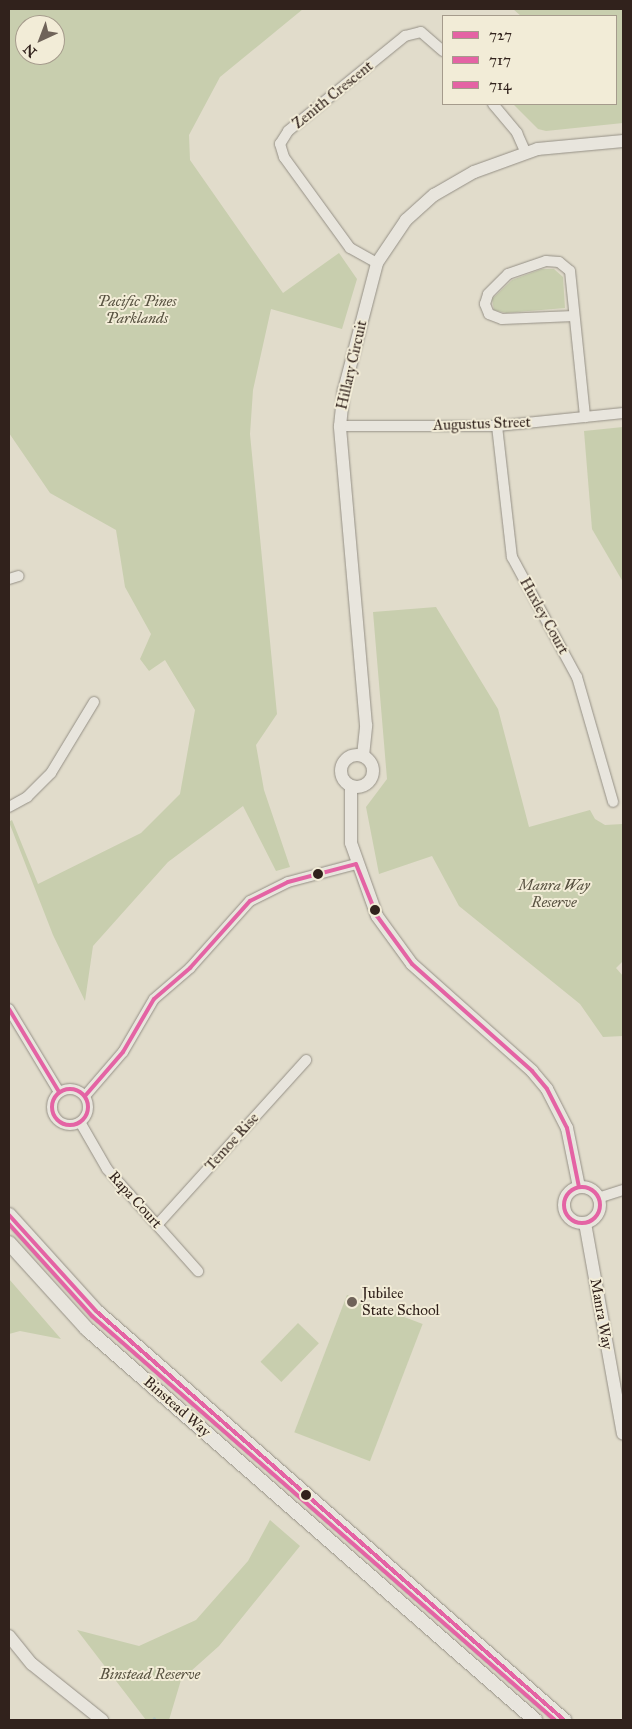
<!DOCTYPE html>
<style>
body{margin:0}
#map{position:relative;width:632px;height:1729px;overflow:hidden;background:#e1dccb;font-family:"IM FELL Great Primer",serif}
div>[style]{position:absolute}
.green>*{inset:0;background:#c8ceae;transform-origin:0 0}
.stream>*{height:3px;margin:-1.5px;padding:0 1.5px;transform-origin:1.5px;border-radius:1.5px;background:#b0c6c0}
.roads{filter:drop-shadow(0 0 1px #959086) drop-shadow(0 0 1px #959086)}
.minor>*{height:10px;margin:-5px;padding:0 5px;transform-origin:5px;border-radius:5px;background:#e8e5dd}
.minor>.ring{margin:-5px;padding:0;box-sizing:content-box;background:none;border:10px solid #e8e5dd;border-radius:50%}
.tertiary>*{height:12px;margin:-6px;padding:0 6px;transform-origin:6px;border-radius:6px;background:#e8e5dd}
.tertiary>.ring{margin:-6px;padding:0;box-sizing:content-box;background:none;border:12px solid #e8e5dd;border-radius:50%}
.secondary>*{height:14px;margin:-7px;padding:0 7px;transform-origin:7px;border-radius:7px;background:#e8e5dd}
.bus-1>*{height:4px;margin:-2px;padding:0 2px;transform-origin:2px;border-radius:2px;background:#e463a4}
.bus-1>.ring{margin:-2px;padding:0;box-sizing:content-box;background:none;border:4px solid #e463a4;border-radius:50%}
.bus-2>*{height:4px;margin:-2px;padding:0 2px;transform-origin:2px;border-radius:2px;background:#e463a4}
.bus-3>*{height:4px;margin:-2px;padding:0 2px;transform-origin:2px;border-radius:2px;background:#e463a4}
.dots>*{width:14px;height:14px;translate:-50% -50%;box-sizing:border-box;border:2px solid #f2ecd7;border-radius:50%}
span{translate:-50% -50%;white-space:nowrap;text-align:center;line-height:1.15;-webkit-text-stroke:4px #f2ecd7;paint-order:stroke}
.street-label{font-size:15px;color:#31221c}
.park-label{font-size:15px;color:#585241;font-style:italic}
.poi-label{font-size:15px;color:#31221c}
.left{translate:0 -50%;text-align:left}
.frame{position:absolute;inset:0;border:10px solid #31221c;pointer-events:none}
.legend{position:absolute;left:442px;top:15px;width:175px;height:90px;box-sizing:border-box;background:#f2ecd7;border:1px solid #a59b8c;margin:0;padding:6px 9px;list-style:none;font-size:15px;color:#31221c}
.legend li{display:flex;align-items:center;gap:10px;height:25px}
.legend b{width:25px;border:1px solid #a59b8c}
.north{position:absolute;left:15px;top:15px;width:50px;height:50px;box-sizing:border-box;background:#f2ecd7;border:1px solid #a59b8c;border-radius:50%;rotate:223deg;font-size:14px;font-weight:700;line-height:20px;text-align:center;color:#31221c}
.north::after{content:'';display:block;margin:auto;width:18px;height:22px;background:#6f6359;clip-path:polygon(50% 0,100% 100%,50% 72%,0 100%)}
</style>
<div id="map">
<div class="green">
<div style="clip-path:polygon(evenodd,9px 9px,303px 9px,220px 77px,189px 135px,190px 160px,283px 293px,339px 253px,357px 279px,342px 329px,271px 309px,253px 390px,250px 434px,277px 714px,256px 745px,264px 790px,290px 867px,276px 871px,243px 806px,168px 862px,93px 946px,85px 1001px,53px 935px,9px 822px,12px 820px,38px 884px,141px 833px,180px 794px,195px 710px,165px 660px,149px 671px,140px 659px,151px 634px,125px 587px,116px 530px,50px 493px,9px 433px,9px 9px,25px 25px,55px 25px,55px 55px,25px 55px,25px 25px)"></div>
<div style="clip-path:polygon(513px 9px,623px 9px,623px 123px,546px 131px,538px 129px,513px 104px,616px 104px,616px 16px,521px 16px)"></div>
<div style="clip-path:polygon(542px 269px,554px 269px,563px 277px,565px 308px,506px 313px,494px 310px,492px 299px,512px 280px)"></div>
<div style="clip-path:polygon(623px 427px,623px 582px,592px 529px,584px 431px)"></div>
<div style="clip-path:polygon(436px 607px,498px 709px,529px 827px,590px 810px,595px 819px,605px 825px,623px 824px,623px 961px,616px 968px,623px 976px,623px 1036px,603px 1037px,580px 1004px,459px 906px,432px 856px,379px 874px,366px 807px,387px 779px,373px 612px)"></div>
<div style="clip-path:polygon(9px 1279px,61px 1339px,20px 1331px,9px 1334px)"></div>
<div style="left:347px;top:1295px;width:81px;height:147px;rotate:21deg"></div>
<div style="left:298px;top:1323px;width:29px;height:54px;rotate:44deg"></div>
<div style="clip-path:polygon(270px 1520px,300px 1546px,219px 1646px,181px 1680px,169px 1720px,146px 1720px,77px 1630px,139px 1646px,196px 1620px,248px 1561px)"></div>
</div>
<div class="stream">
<div style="left:153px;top:1720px;width:2px;rotate:-63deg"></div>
</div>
<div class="roads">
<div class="minor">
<div style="left:493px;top:104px;width:38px;rotate:50deg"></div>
<div style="left:517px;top:133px;width:22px;rotate:66deg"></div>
<div style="left:377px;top:263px;width:31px;rotate:-151deg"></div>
<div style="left:350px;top:248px;width:112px;rotate:-126deg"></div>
<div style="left:284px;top:157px;width:14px;rotate:-107deg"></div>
<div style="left:280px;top:144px;width:15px;rotate:-58deg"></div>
<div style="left:288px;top:131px;width:151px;rotate:-39.1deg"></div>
<div style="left:405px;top:36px;width:16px;rotate:-14deg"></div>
<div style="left:421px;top:32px;width:29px;rotate:41deg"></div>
<div style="left:574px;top:316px;width:72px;rotate:177.6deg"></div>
<div style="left:502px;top:319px;width:14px;rotate:-159deg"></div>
<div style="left:489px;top:314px;width:11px;rotate:-112deg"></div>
<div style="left:485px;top:304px;width:10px;rotate:-73deg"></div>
<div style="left:488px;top:294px;width:28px;rotate:-45deg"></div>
<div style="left:508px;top:274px;width:40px;rotate:-18.9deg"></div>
<div style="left:546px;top:261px;width:13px;rotate:4deg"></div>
<div style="left:559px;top:262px;width:14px;rotate:39deg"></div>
<div style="left:570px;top:271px;width:147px;rotate:84.1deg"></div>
<div style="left:340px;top:426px;width:157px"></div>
<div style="left:497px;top:426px;width:127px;rotate:-5.9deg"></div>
<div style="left:497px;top:426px;width:132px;rotate:83.5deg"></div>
<div style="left:512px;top:557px;width:136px;rotate:61.6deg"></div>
<div style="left:577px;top:677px;width:130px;rotate:73.9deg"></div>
<div style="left:9px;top:579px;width:10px;rotate:-17deg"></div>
<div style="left:9px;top:807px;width:21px;rotate:-29deg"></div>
<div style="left:27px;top:797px;width:34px;rotate:-45deg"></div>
<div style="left:51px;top:773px;width:83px;rotate:-58.8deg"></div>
<div style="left:9px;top:1009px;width:97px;rotate:58.9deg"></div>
<div class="ring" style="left:52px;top:1089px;width:26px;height:26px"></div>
<div style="left:85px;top:1096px;width:58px;rotate:-49.2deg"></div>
<div style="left:123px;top:1052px;width:61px;rotate:-59.7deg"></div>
<div style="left:154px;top:999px;width:48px;rotate:-40.7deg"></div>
<div style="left:190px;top:968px;width:90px;rotate:-48.2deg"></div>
<div style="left:250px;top:901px;width:42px;rotate:-26.6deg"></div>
<div style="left:288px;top:882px;width:70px;rotate:-14.8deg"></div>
<div style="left:80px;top:1122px;width:54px;rotate:60.1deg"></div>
<div style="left:107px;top:1169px;width:137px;rotate:48.3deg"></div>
<div style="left:598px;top:1198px;width:26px;rotate:-18deg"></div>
<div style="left:158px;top:1224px;width:221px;rotate:-47.9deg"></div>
</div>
<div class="tertiary">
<div class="ring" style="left:341px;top:755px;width:20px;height:20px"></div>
<div style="left:363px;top:756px;width:31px;rotate:-84deg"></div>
<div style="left:366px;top:725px;width:300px;rotate:-95deg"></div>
<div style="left:340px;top:426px;width:36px;rotate:-84deg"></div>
<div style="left:344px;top:390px;width:131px;rotate:-75.4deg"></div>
<div style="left:377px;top:263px;width:52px;rotate:-56deg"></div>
<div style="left:406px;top:220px;width:38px;rotate:-42deg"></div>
<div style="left:434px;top:195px;width:46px;rotate:-29.9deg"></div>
<div style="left:474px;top:172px;width:68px;rotate:-19.8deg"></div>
<div style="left:538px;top:149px;width:85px;rotate:-5.4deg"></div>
<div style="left:351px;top:787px;width:56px;rotate:90deg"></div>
<div style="left:351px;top:843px;width:77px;rotate:70.4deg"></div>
<div style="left:377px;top:916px;width:59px;rotate:53.9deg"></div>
<div style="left:412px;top:964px;width:161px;rotate:41.7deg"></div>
<div style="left:532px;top:1071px;width:23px;rotate:50deg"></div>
<div style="left:547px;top:1089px;width:44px;rotate:62.9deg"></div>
<div style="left:567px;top:1128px;width:60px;rotate:78.5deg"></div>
<div class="ring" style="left:564px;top:1187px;width:24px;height:24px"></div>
<div style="left:585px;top:1223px;width:214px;rotate:79.8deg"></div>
<div style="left:9px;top:1636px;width:36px;rotate:51deg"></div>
<div style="left:32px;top:1664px;width:90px;rotate:38.7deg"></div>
</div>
<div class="secondary">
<div style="left:9px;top:1215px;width:130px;rotate:47.8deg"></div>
<div style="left:96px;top:1311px;width:622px;rotate:41.15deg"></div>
<div style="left:9px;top:1243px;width:116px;rotate:47.8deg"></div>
<div style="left:87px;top:1329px;width:595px;rotate:41.11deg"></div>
</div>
</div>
<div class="bus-1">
<div style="left:356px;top:864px;width:56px;rotate:68deg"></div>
<div style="left:377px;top:916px;width:59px;rotate:53.9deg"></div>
<div style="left:412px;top:964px;width:161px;rotate:41.7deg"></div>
<div style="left:532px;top:1071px;width:23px;rotate:50deg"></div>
<div style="left:547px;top:1089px;width:44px;rotate:62.9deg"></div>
<div style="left:567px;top:1128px;width:60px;rotate:78.5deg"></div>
<div style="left:9px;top:1009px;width:97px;rotate:58.9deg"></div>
<div class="ring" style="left:52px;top:1089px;width:32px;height:32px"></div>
<div style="left:85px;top:1096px;width:58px;rotate:-49.2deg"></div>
<div style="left:123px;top:1052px;width:61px;rotate:-59.7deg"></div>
<div style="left:154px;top:999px;width:48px;rotate:-40.7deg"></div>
<div style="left:190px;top:968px;width:90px;rotate:-48.2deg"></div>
<div style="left:250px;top:901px;width:42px;rotate:-26.6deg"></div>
<div style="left:288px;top:882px;width:70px;rotate:-14.8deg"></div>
<div class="ring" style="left:564px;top:1187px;width:32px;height:32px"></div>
</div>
<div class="bus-2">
<div style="left:9px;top:1215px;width:130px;rotate:47.8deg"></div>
<div style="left:96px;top:1311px;width:622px;rotate:41.15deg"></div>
</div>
<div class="bus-3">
<div style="left:9px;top:1224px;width:124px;rotate:47.9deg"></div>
<div style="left:92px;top:1316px;width:614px;rotate:41.11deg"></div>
</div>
<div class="dots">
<div style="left:318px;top:874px;background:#31221c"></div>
<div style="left:375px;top:910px;background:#31221c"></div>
<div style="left:352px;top:1302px;background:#6f6359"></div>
<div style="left:306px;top:1495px;background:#31221c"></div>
</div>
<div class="street-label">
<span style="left:333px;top:95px;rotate:-39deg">Zenith Crescent</span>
<span style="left:352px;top:365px;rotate:-77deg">Hillary Circuit</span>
<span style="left:482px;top:424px;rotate:-2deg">Augustus Street</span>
<span style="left:544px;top:616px;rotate:61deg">Huxley Court</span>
<span style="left:232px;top:1142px;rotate:-48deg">Temoe Rise</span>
<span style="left:135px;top:1200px;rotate:48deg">Rapa Court</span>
<span style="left:601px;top:1314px;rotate:80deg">Manra Way</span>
<span style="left:177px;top:1407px;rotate:41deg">Binstead Way</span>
</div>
<div class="park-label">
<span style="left:137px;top:310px">Pacific Pines<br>Parklands</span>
<span style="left:554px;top:894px">Manra Way<br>Reserve</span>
<span style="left:150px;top:1675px">Binstead Reserve</span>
</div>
<div class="poi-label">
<span class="left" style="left:362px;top:1302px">Jubilee<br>State School</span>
</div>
<div class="frame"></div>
<ul class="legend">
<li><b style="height:6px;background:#e463a4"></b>727</li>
<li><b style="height:6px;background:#e463a4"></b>717</li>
<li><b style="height:6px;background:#e463a4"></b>714</li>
</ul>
<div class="north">N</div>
</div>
